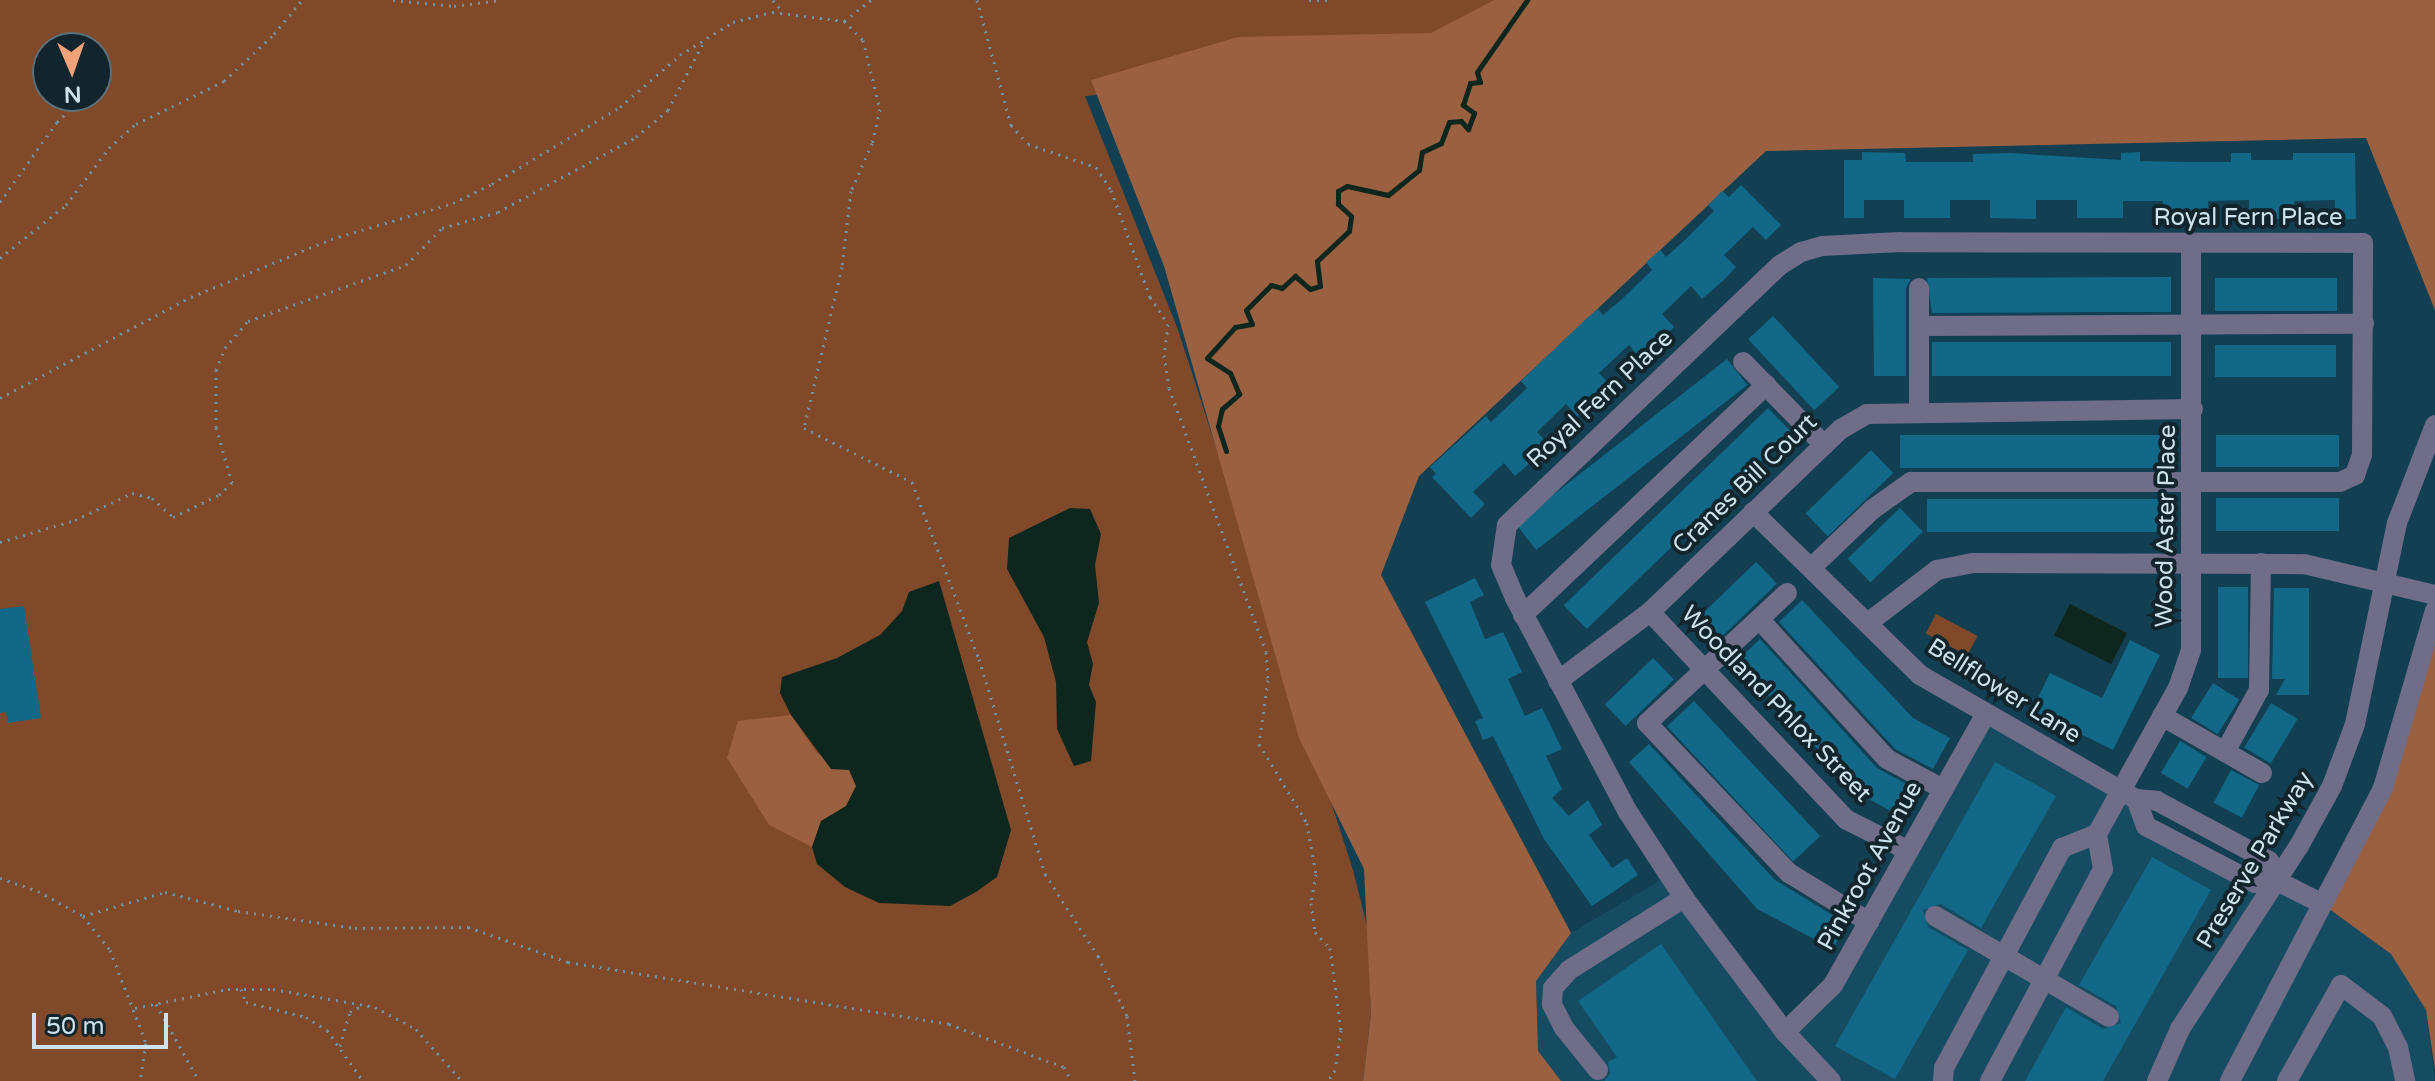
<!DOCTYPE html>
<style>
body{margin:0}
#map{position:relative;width:2435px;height:1081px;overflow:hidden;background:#133f52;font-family:"Varela Round",sans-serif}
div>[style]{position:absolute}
.built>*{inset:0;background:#154c62}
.green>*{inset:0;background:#80492a;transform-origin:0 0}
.forest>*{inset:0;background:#9b603f}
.water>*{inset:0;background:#0d271e;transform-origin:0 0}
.stream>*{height:5px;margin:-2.5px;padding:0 2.5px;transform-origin:2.5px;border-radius:2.5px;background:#0d271e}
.building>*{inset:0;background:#116887;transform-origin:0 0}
.path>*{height:3px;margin-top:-1.5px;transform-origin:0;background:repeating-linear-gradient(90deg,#7192a1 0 2px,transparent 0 8px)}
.minor>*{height:20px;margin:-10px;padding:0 10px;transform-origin:10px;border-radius:10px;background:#706d88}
span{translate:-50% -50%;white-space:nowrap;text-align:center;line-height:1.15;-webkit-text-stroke:8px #12242c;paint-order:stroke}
.street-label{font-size:24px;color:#cce3ee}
.north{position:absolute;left:32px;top:32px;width:80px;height:80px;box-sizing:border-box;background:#12242c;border:2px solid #5c707a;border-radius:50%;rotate:178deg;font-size:22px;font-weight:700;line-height:32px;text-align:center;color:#cce3ee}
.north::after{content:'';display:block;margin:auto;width:28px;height:36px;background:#f0a278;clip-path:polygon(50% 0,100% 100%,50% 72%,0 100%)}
.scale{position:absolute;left:32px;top:1013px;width:136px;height:36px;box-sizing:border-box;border:4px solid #cce3ee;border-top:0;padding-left:10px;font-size:24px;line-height:28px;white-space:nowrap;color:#cce3ee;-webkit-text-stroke:6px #12242c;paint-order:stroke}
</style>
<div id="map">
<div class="built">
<div style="clip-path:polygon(1986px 714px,2136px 799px,2146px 826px,2321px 903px,2391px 954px,2426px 1010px,2435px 1081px,1561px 1081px,1538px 1051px,1536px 981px,1571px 933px,1668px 876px,1785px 1032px,1809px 1013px)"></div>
</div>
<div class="green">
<div style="clip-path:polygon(evenodd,0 0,2035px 0,1432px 67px,1085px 96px,1178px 330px,1353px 870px,1368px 930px,1371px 1015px,1363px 1081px,0 1081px,0 0,48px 48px,96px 48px,96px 96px,48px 96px,48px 48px)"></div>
<div style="left:1936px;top:614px;width:47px;height:22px;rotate:28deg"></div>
</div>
<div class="forest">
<div style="clip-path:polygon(1494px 0,2435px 0,2435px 310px,2366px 138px,1766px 151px,1419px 476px,1381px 575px,1571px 933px,1536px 981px,1538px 1051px,1561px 1081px,1363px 1081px,1371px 1015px,1364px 869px,1299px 738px,1164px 266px,1091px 80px,1238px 37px,1431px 33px)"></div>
<div style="clip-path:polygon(2435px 610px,2435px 1070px,2426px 1010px,2391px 954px,2321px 903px,2351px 850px)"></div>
<div style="clip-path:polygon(791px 715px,817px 753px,849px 770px,856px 786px,846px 806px,821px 821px,812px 847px,769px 825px,727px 758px,738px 721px)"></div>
</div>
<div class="water">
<div style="clip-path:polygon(1070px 508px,1090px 509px,1101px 534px,1095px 565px,1099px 603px,1087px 642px,1093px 664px,1089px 685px,1096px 702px,1091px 761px,1074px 766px,1057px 729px,1056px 682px,1044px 637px,1007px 569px,1009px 538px)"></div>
<div style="clip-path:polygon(939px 581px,1011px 830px,997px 877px,976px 892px,950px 906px,879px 903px,845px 887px,817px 864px,812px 847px,821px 821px,846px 806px,856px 786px,849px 770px,831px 769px,791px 715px,780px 693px,782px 677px,837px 658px,880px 635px,902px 611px,909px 592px)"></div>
<div style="left:2070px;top:604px;width:64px;height:35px;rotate:27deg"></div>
</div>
<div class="stream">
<div style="left:1226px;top:451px;width:26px;rotate:-108deg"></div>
<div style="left:1218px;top:426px;width:17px;rotate:-77deg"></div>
<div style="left:1222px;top:409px;width:23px;rotate:-41deg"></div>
<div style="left:1239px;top:394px;width:23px;rotate:-113deg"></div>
<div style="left:1230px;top:373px;width:27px;rotate:-147deg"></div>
<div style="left:1207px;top:358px;width:42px;rotate:-47.9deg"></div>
<div style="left:1235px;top:327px;width:17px;rotate:-10deg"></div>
<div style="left:1252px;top:324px;width:15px;rotate:-113deg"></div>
<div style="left:1246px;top:310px;width:35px;rotate:-45deg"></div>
<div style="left:1271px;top:285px;width:11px;rotate:15deg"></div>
<div style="left:1282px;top:288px;width:18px;rotate:-43deg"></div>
<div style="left:1295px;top:276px;width:20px;rotate:41deg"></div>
<div style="left:1310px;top:289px;width:10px;rotate:-17deg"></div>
<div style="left:1320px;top:286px;width:25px;rotate:-97deg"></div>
<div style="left:1317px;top:261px;width:44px;rotate:-43.2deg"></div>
<div style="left:1349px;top:231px;width:15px;rotate:-82deg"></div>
<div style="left:1351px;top:216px;width:18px;rotate:-137deg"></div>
<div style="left:1338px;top:204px;width:13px;rotate:-90deg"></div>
<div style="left:1338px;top:191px;width:10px;rotate:-29deg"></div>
<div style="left:1347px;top:186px;width:42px;rotate:12.4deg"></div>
<div style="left:1388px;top:195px;width:40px;rotate:-39deg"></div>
<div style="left:1419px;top:170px;width:18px;rotate:-81deg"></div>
<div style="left:1422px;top:152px;width:21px;rotate:-25deg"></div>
<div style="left:1441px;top:143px;width:22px;rotate:-69deg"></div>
<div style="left:1449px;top:122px;width:12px;rotate:-5deg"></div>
<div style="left:1461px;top:121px;width:11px;rotate:49deg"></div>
<div style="left:1468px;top:129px;width:17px;rotate:-69deg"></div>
<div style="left:1474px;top:113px;width:14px;rotate:-144deg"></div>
<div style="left:1463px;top:105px;width:23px;rotate:-72deg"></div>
<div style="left:1470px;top:83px;width:10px;rotate:-6deg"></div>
<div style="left:1480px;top:82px;width:10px;rotate:-107deg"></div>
<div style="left:1477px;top:72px;width:88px;rotate:-55.2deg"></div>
</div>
<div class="building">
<div style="clip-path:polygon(1862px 152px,1905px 153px,1906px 162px,1973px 162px,1973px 154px,2010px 153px,2121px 160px,2121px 153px,2140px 152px,2140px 161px,2183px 162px,2231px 162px,2231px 153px,2251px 153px,2251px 160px,2293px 160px,2293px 153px,2355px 153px,2356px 219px,2335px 220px,2335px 200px,2294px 201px,2295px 219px,2249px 219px,2249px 200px,2208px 201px,2209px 219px,2163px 219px,2163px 201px,2123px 201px,2123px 218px,2077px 218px,2077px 200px,2036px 200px,2036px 219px,1990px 218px,1990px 200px,1950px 200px,1950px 218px,1904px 218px,1904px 200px,1864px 200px,1864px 218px,1844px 218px,1844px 160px,1862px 160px)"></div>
<div style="clip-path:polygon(1741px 185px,1781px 225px,1766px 240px,1753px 227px,1724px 255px,1736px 267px,1725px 279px,1702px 299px,1691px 286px,1662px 314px,1674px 327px,1653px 347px,1640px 358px,1629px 345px,1599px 373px,1611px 386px,1592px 404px,1577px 417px,1566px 404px,1537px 432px,1548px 444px,1529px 464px,1515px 476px,1504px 463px,1473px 492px,1485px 504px,1471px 518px,1432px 477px,1436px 474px,1430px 467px,1486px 416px,1491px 422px,1527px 388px,1521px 381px,1588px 317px,1598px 309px,1603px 315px,1621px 300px,1652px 270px,1646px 262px,1660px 250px,1666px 257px,1686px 239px,1714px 211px,1708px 205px,1722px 191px,1729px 197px)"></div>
<div style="clip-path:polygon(2171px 277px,2171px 312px,2099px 312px,1932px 313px,1927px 278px)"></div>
<div style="clip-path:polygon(1873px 278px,1911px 279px,1906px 288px,1906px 376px,1874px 376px)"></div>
<div style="left:2337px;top:278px;width:33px;height:122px;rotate:90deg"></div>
<div style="left:1773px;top:316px;width:97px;height:34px;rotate:47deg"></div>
<div style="left:2171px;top:342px;width:34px;height:239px;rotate:90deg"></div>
<div style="left:2215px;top:345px;width:121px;height:32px"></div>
<div style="left:1727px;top:359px;width:33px;height:268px;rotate:52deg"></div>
<div style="left:1768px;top:408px;width:33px;height:284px;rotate:46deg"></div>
<div style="left:2171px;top:435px;width:33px;height:271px;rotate:90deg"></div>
<div style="left:2216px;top:435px;width:123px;height:32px"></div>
<div style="left:1871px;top:450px;width:32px;height:91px;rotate:46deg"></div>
<div style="left:2339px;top:498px;width:33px;height:123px;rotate:90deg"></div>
<div style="left:2168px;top:499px;width:33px;height:241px;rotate:90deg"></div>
<div style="left:1900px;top:508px;width:33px;height:73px;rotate:46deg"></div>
<div style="left:1756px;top:562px;width:30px;height:83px;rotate:46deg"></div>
<div style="clip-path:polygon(1475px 578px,1484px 595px,1470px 602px,1485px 639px,1503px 632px,1522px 672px,1508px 679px,1525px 716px,1542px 708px,1562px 749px,1546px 756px,1562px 789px,1552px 798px,1569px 816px,1588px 800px,1602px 825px,1589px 835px,1612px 868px,1627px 858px,1638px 875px,1592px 906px,1544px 839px,1493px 736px,1483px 740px,1475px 721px,1483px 718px,1425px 602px)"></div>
<div style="left:2218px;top:587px;width:30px;height:91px"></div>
<div style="clip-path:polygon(2274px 588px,2309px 588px,2309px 695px,2276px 695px,2285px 679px,2272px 679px)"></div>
<div style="clip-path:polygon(1802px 600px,1913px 718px,1950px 738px,1933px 769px,1895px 749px,1779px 622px)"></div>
<div style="clip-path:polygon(24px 606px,41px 718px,8px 723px,6px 712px,0 713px,0 609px)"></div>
<div style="clip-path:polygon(1760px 639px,1877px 768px,1921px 792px,1906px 819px,1859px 794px,1737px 661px)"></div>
<div style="clip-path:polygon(2130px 640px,2160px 655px,2113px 750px,2032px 710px,2050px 673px,2102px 698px)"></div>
<div style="left:1653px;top:658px;width:30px;height:67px;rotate:46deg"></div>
<div style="left:2213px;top:683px;width:31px;height:41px;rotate:32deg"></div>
<div style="left:1694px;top:701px;width:185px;height:37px;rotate:47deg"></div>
<div style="left:2271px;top:703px;width:31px;height:52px;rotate:31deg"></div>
<div style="left:2180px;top:741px;width:31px;height:37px;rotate:31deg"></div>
<div style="clip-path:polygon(1649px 744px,1775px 880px,1847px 924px,1833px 949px,1757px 909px,1629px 762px)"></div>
<div style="clip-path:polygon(1995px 762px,2056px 796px,1981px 928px,1941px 904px,1923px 910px,1928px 927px,1968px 950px,1895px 1079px,1835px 1046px)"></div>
<div style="left:2231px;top:770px;width:32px;height:37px;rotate:28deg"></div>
<div style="clip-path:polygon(2152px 857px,2211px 890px,2138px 1019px,2103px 1081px,2025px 1081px,2066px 1007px,2103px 1029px,2121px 1023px,2116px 1006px,2079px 985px)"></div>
<div style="clip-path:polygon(1661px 944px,1757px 1081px,1604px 1081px,1610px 1074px,1608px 1062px,1617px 1057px,1578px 1001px)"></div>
</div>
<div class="path">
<div style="left:393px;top:0;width:61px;rotate:5.6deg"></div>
<div style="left:454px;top:6px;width:47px;rotate:-7.3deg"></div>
<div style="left:773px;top:0;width:16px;rotate:50deg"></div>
<div style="left:871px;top:0;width:34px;rotate:142deg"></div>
<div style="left:844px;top:21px;width:27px;rotate:45deg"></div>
<div style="left:863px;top:40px;width:71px;rotate:76.2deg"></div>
<div style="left:880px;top:109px;width:35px;rotate:103deg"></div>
<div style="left:872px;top:143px;width:52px;rotate:113.6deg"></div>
<div style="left:851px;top:191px;width:77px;rotate:96.8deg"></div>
<div style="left:842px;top:267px;width:165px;rotate:103.3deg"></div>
<div style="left:804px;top:428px;width:121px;rotate:26.6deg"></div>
<div style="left:912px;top:482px;width:189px;rotate:69.3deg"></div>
<div style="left:979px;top:659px;width:225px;rotate:72.9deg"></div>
<div style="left:1045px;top:874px;width:98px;rotate:57.1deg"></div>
<div style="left:1098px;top:956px;width:67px;rotate:64.2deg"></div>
<div style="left:1127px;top:1016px;width:65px;rotate:83deg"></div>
<div style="left:977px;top:0;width:130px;rotate:74.8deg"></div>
<div style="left:1011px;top:125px;width:25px;rotate:48deg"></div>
<div style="left:1028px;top:144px;width:72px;rotate:18.7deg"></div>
<div style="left:1096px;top:167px;width:27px;rotate:57deg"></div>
<div style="left:1111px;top:190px;width:114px;rotate:70deg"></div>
<div style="left:1150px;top:297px;width:32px;rotate:56deg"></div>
<div style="left:1168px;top:324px;width:31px;rotate:97deg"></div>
<div style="left:1164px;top:355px;width:33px;rotate:81deg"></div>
<div style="left:1169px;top:388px;width:281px;rotate:69.8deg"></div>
<div style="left:1266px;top:652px;width:28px;rotate:86deg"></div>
<div style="left:1268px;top:680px;width:65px;rotate:98deg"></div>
<div style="left:1259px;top:744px;width:92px;rotate:58.7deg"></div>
<div style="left:1307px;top:823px;width:52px;rotate:80deg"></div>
<div style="left:1316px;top:874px;width:29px;rotate:100deg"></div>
<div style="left:1311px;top:903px;width:29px;rotate:82deg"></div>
<div style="left:1315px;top:932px;width:22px;rotate:47deg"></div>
<div style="left:1330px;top:948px;width:83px;rotate:82.4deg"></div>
<div style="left:1341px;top:1030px;width:40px;rotate:98.5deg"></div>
<div style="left:1335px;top:1070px;width:13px;rotate:122deg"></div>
<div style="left:1309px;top:0;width:22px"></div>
<div style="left:96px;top:80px;width:14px;rotate:-56deg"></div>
<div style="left:0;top:202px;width:98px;rotate:-54.5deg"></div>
<div style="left:57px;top:122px;width:37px;rotate:-45deg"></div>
<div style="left:0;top:258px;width:85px;rotate:-38.8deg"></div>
<div style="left:66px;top:205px;width:71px;rotate:-53deg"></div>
<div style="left:109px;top:148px;width:36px;rotate:-42deg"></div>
<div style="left:136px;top:124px;width:98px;rotate:-26deg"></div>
<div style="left:224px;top:81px;width:69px;rotate:-43.2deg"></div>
<div style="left:274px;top:34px;width:44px;rotate:-50.5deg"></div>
<div style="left:0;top:398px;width:216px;rotate:-27.9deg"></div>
<div style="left:191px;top:297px;width:152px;rotate:-22.5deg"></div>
<div style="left:331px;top:239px;width:127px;rotate:-16.4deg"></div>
<div style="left:453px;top:203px;width:43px;rotate:-26deg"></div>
<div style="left:492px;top:184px;width:149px;rotate:-31deg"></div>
<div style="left:620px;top:107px;width:79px;rotate:-40.9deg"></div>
<div style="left:680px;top:55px;width:62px;rotate:-31.9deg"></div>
<div style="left:733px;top:22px;width:40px;rotate:-14.4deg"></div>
<div style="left:772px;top:12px;width:73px;rotate:7.1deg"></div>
<div style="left:0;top:542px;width:78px;rotate:-16.3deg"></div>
<div style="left:75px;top:520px;width:63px;rotate:-25.3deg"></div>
<div style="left:132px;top:493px;width:21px;rotate:14deg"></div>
<div style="left:152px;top:498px;width:28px;rotate:42deg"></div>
<div style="left:173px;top:517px;width:51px;rotate:-25.6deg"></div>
<div style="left:219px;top:495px;width:18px;rotate:-43deg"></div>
<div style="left:232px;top:483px;width:58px;rotate:-105.9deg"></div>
<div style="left:216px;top:427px;width:57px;rotate:-90deg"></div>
<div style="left:216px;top:370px;width:24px;rotate:-68deg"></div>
<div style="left:225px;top:348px;width:35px;rotate:-50deg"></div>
<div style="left:248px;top:321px;width:168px;rotate:-19.5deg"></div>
<div style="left:406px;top:265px;width:52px;rotate:-45.8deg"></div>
<div style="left:442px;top:228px;width:58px;rotate:-15.9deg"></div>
<div style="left:498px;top:212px;width:157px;rotate:-28.5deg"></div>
<div style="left:636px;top:137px;width:42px;rotate:-40.2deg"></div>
<div style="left:668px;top:110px;width:78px;rotate:-62.4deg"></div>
<div style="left:0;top:878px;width:40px;rotate:18.9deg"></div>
<div style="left:38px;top:891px;width:51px;rotate:29.1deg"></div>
<div style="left:83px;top:916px;width:43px;rotate:51.5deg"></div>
<div style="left:110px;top:950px;width:100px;rotate:68.8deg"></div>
<div style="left:146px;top:1043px;width:38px;rotate:99deg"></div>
<div style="left:83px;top:916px;width:85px;rotate:-16.3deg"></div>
<div style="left:165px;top:892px;width:75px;rotate:14.6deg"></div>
<div style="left:238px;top:911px;width:118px;rotate:8.3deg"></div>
<div style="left:355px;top:928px;width:113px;rotate:-0.5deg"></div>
<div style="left:468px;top:927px;width:106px;rotate:19.3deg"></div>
<div style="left:568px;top:962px;width:386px;rotate:9.2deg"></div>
<div style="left:949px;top:1024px;width:123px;rotate:20.5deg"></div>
<div style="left:1064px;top:1067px;width:16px;rotate:63deg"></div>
<div style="left:241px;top:989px;width:14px;rotate:69deg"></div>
<div style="left:246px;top:1002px;width:62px;rotate:14deg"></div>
<div style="left:306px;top:1017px;width:25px;rotate:32deg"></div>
<div style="left:327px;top:1030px;width:62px;rotate:54.8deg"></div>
<div style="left:156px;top:1004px;width:88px;rotate:60.8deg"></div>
<div style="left:135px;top:1008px;width:95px;rotate:-11.5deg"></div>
<div style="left:228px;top:989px;width:45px"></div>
<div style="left:273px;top:989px;width:104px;rotate:10deg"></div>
<div style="left:375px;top:1007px;width:47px;rotate:28.2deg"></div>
<div style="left:416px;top:1029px;width:69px;rotate:48.5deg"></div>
<div style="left:340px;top:1046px;width:35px;rotate:-74deg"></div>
<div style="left:350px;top:1012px;width:13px;rotate:-29deg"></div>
</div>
<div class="minor">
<div style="left:1919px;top:288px;width:122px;rotate:90deg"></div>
<div style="left:1920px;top:326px;width:444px;rotate:-0.3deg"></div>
<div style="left:1743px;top:362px;width:116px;rotate:45.7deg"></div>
<div style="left:1753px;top:512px;width:233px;rotate:44.3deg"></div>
<div style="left:1920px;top:675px;width:249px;rotate:29.9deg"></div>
<div style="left:2136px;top:799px;width:21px;rotate:5deg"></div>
<div style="left:2157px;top:801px;width:127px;rotate:28.2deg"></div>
<div style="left:2269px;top:861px;width:22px;rotate:68deg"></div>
<div style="left:2277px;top:881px;width:22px;rotate:175deg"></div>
<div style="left:2255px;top:883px;width:123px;rotate:-152.4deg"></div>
<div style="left:2146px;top:826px;width:29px;rotate:-110deg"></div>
<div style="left:1812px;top:567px;width:84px;rotate:-43.6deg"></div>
<div style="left:1873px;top:509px;width:47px;rotate:-35.4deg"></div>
<div style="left:1911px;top:482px;width:429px"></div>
<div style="left:2340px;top:482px;width:17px;rotate:-25deg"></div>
<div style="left:2355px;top:475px;width:21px;rotate:-71deg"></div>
<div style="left:2362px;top:455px;width:212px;rotate:-89.7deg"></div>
<div style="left:2363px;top:243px;width:463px;rotate:-179.9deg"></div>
<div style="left:1900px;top:242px;width:78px;rotate:177.1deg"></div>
<div style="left:1822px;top:246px;width:22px;rotate:164deg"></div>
<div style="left:1801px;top:252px;width:25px;rotate:148deg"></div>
<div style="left:1780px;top:265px;width:377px;rotate:136.4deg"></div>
<div style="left:1507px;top:525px;width:40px;rotate:98.5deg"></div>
<div style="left:1501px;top:565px;width:36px;rotate:67deg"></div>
<div style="left:1515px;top:598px;width:242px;rotate:62.2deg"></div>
<div style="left:1628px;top:812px;width:103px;rotate:56.9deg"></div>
<div style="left:1684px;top:898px;width:168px;rotate:53deg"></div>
<div style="left:1785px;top:1032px;width:67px;rotate:46.8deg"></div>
<div style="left:1787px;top:593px;width:191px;rotate:137.1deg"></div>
<div style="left:1647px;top:723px;width:207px;rotate:46.6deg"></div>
<div style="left:1789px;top:873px;width:94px;rotate:31.5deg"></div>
<div style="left:1650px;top:612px;width:286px;rotate:46.6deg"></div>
<div style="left:1847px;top:820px;width:69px;rotate:26.6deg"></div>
<div style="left:1523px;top:615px;width:335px;rotate:-43.4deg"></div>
<div style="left:1760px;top:620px;width:188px;rotate:47.6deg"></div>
<div style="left:1887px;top:759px;width:64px;rotate:28.2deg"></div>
<div style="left:1869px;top:622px;width:86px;rotate:-37.4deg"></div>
<div style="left:1937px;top:570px;width:37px;rotate:-11deg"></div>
<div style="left:1973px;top:563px;width:331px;rotate:0.2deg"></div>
<div style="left:2304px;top:564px;width:135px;rotate:13.3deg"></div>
<div style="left:1558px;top:681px;width:115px;rotate:-36.9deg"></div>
<div style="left:1650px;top:612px;width:265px;rotate:-43.8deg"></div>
<div style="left:1841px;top:429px;width:30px;rotate:-30deg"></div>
<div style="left:1867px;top:414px;width:326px;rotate:-0.9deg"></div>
<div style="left:2162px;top:716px;width:115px;rotate:29.7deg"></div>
<div style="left:2225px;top:752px;width:71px;rotate:-61.3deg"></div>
<div style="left:2259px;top:690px;width:127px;rotate:-89.1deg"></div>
<div style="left:2277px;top:881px;width:49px;rotate:26.6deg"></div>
<div style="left:1935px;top:916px;width:201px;rotate:30.1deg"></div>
<div style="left:1785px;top:1032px;width:67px;rotate:-44.4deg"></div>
<div style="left:1833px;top:985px;width:311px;rotate:-60.6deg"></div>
<div style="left:1598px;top:1070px;width:54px;rotate:-129deg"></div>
<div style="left:1564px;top:1028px;width:27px;rotate:-117deg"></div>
<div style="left:1552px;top:1004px;width:16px;rotate:-86deg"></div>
<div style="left:1553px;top:988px;width:24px;rotate:-48deg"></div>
<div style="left:1569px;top:970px;width:136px;rotate:-32.1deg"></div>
<div style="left:1943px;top:1081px;width:13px;rotate:-86deg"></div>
<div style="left:1944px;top:1068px;width:250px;rotate:-61.8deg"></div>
<div style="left:2062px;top:848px;width:38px;rotate:-22deg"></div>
<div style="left:1990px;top:1081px;width:240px;rotate:-61.9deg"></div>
<div style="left:2103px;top:869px;width:36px;rotate:-100deg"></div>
<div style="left:2097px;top:834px;width:167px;rotate:-61deg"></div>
<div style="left:2178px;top:688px;width:40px;rotate:-71.1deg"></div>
<div style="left:2191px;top:650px;width:405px;rotate:-90deg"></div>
<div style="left:2157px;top:1081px;width:57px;rotate:-66.1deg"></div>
<div style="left:2180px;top:1029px;width:218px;rotate:-57deg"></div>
<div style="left:2299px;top:846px;width:68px;rotate:-61.2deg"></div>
<div style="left:2332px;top:786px;width:66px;rotate:-69.6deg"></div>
<div style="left:2355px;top:724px;width:205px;rotate:-78.2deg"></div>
<div style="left:2397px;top:523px;width:105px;rotate:-68.8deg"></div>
<div style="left:2230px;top:1081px;width:331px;rotate:-62.4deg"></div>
<div style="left:2383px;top:788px;width:185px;rotate:-73.7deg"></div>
<div style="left:2287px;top:1081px;width:110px;rotate:-60.6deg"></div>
<div style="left:2341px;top:985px;width:51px;rotate:37.1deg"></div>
<div style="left:2382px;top:1016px;width:35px;rotate:63deg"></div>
<div style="left:2398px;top:1047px;width:35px;rotate:78deg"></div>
</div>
<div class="street-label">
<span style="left:2248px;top:218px">Royal Fern Place</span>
<span style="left:1600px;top:399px;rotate:-43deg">Royal Fern Place</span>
<span style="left:1745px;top:484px;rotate:-44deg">Cranes Bill Court</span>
<span style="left:2166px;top:526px;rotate:-89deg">Wood Aster Place</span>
<span style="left:2004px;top:691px;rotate:32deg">Bellflower Lane</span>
<span style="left:1776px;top:704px;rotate:46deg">Woodland Phlox Street</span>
<span style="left:2255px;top:860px;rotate:-59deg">Preserve Parkway</span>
<span style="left:1870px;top:866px;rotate:-61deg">Pinkroot Avenue</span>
</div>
<div class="north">N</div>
<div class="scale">50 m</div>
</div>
